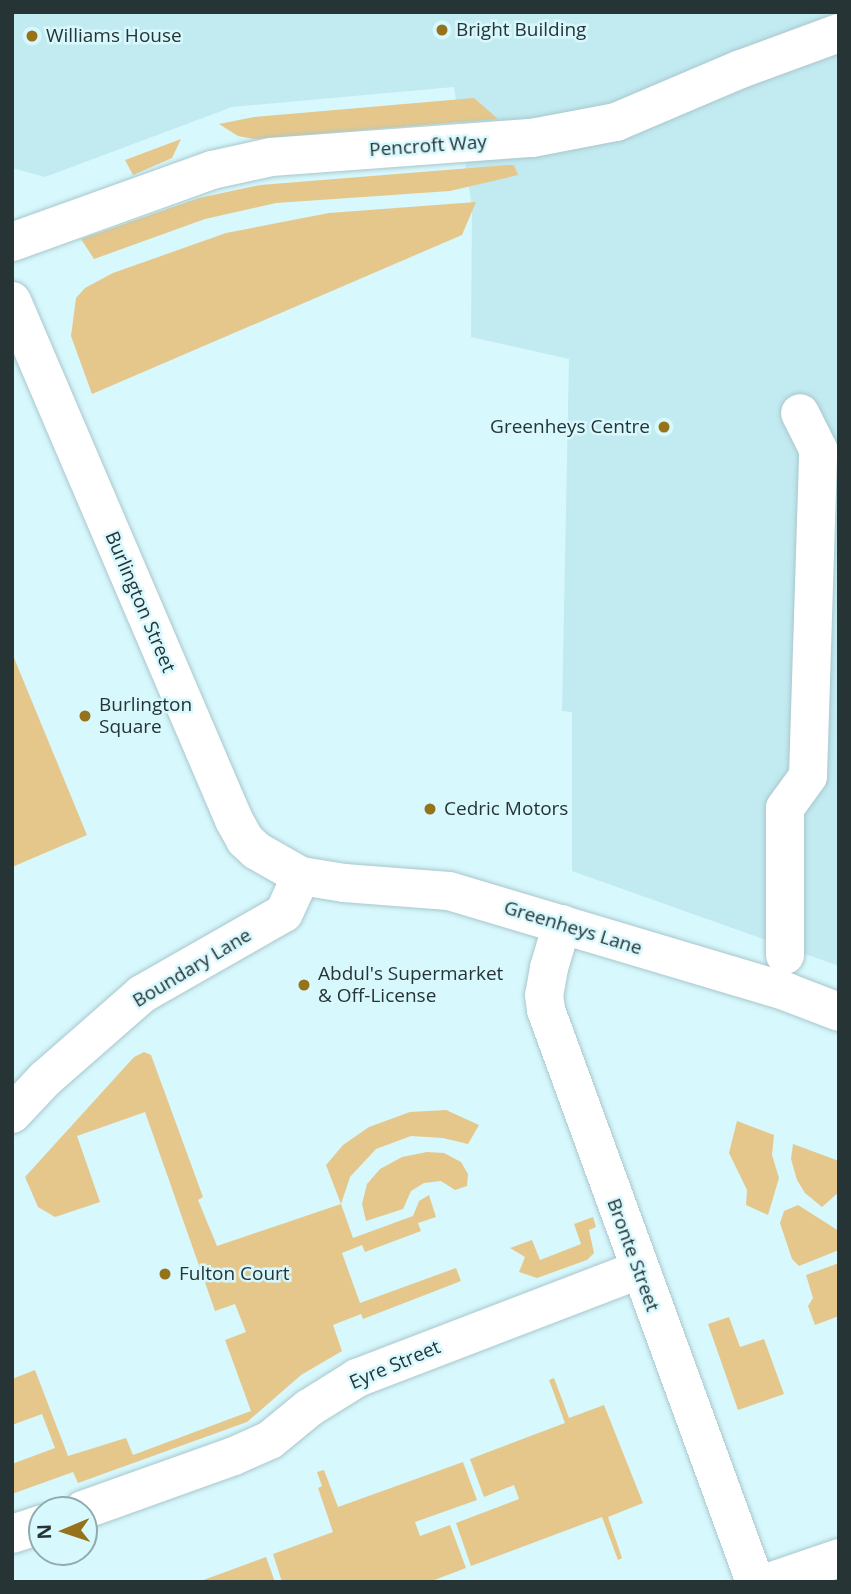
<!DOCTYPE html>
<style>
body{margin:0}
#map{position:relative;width:851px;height:1594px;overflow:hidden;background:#d7f8fd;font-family:"Open Sans",sans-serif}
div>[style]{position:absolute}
.built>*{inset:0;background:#c2eaf1}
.green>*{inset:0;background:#e5c78c}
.roads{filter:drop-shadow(0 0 2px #a8c7cc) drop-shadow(0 0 2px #a8c7cc)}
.minor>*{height:38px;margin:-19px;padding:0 19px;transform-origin:19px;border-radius:19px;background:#fff}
.dots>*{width:19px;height:19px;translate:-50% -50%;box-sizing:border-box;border:4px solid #d7f8fd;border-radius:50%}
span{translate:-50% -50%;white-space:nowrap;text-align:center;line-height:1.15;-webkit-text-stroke:5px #d7f8fd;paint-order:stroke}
.poi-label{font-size:19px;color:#273436}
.left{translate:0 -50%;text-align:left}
.right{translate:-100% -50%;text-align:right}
.street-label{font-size:19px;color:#273436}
.frame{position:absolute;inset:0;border:14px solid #273436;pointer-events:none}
.north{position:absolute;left:28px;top:1496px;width:70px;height:70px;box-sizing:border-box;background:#d7f8fd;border:2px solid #91aaad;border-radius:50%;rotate:268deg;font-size:19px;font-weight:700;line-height:28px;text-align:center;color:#273436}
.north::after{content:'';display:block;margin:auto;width:24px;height:32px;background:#96721b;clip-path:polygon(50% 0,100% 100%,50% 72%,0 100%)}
</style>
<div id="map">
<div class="built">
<div style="clip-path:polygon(12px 12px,839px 12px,839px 966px,572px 871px,572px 712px,562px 711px,569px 359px,471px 337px,472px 208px,454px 87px,232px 107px,45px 177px,12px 168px)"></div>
</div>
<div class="green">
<div style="clip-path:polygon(474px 98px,498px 119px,254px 139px,238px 136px,219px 124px,254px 117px)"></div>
<div style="clip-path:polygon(181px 139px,172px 158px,133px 175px,125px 160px)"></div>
<div style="clip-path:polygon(508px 165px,514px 165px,518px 175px,450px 191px,276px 203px,205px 219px,94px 259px,81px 239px,199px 198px,260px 185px)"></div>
<div style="clip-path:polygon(476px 202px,462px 235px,92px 394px,71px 336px,76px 298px,85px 288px,113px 273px,226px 233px,329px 213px)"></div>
<div style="clip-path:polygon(12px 653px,87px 835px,12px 867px)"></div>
<div style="clip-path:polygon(144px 1052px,151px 1055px,203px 1197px,198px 1200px,217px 1246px,341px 1204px,326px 1165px,343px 1145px,369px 1127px,410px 1112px,446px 1110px,479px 1125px,468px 1144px,443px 1138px,411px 1136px,376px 1149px,350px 1177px,341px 1204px,353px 1238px,413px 1216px,419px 1201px,429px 1195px,436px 1217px,418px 1223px,421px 1231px,365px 1252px,362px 1245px,342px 1253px,360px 1303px,456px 1268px,461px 1281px,363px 1319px,361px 1314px,333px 1325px,342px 1351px,301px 1375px,247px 1422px,78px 1483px,73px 1472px,12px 1494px,12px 1464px,55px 1448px,42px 1414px,12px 1425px,12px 1379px,35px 1370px,68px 1456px,126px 1438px,133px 1455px,251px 1411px,225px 1340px,246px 1332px,235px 1304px,215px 1311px,145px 1112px,77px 1136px,100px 1202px,55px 1217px,38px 1207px,25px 1177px,134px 1057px)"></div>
<div style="clip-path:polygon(737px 1121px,774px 1135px,772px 1155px,779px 1178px,768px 1215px,746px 1205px,747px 1190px,729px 1153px)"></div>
<div style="clip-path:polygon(793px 1144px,839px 1161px,839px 1192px,822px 1207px,805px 1193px,797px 1180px,791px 1159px)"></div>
<div style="clip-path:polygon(427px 1152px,444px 1153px,461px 1162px,468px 1174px,467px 1186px,455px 1190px,441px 1181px,424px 1183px,411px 1191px,403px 1209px,366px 1221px,362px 1204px,367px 1184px,380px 1169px,402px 1157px)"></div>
<div style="clip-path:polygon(798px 1205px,839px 1231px,839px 1250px,799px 1266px,792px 1259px,780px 1223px,784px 1211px)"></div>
<div style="clip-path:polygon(593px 1217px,596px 1227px,589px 1230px,594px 1253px,587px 1260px,537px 1278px,519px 1272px,525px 1257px,510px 1248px,532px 1240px,540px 1260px,581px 1244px,574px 1224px)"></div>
<div style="clip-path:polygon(839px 1263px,839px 1316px,815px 1325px,808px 1306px,813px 1298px,806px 1275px)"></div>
<div style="clip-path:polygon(729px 1317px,740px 1347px,764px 1339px,784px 1394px,738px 1410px,708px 1324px)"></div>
<div style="clip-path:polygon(554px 1378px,569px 1418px,604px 1405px,643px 1503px,608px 1517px,622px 1558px,618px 1560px,602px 1517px,471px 1566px,456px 1523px,519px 1499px,514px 1485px,484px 1497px,470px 1459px,565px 1423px,549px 1380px)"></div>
<div style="clip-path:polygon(463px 1462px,477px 1500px,415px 1522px,420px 1536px,450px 1525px,466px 1568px,429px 1582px,282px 1582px,273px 1554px,333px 1532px,318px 1488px,322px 1486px,317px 1472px,324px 1470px,338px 1507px)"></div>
<div style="clip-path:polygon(266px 1557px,275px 1582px,198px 1582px)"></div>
</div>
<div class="roads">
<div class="minor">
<div style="left:12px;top:242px;width:213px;rotate:-19.8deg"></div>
<div style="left:212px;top:170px;width:60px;rotate:-12.4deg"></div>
<div style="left:271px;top:157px;width:262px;rotate:-4.2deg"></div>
<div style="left:532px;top:138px;width:86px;rotate:-10.8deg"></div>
<div style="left:616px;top:122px;width:136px;rotate:-23deg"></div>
<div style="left:741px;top:69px;width:104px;rotate:-20.2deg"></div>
<div style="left:12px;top:301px;width:564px;rotate:66.84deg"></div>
<div style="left:234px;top:820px;width:23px;rotate:61deg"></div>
<div style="left:245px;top:840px;width:16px;rotate:43deg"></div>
<div style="left:257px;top:851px;width:51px;rotate:29.6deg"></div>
<div style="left:301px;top:876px;width:44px;rotate:9.2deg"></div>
<div style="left:344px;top:883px;width:105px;rotate:4.4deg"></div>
<div style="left:449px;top:891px;width:353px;rotate:16.6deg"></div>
<div style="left:787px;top:992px;width:56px;rotate:21deg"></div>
<div style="left:562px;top:924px;width:46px;rotate:106.5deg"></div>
<div style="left:549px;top:968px;width:27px;rotate:100deg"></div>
<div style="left:544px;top:995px;width:15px;rotate:82deg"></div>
<div style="left:546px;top:1010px;width:609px;rotate:69.93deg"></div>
<div style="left:785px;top:955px;width:147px;rotate:-90deg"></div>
<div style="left:785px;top:808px;width:39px;rotate:-54deg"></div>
<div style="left:808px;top:776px;width:327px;rotate:-88.2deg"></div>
<div style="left:818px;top:449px;width:40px;rotate:-116.6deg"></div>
<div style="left:12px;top:1114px;width:48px;rotate:-46.7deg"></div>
<div style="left:45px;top:1079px;width:129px;rotate:-41.2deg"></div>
<div style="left:142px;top:994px;width:163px;rotate:-29.7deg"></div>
<div style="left:284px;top:913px;width:41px;rotate:-65.3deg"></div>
<div style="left:83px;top:1510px;width:160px;rotate:-19.7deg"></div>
<div style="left:234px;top:1456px;width:39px;rotate:-24deg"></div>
<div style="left:270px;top:1440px;width:50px;rotate:-39.4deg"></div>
<div style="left:309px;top:1408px;width:57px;rotate:-32deg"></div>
<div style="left:357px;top:1378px;width:302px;rotate:-21deg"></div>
<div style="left:12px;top:1534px;width:32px;rotate:-18deg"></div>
<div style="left:769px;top:1582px;width:74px;rotate:-18.9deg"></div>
</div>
</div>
<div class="dots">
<div style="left:442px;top:30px;background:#96721b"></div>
<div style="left:32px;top:36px;background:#96721b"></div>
<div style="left:664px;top:427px;background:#96721b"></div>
<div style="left:85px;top:716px;background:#96721b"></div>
<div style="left:430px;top:809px;background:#96721b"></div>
<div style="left:304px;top:985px;background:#96721b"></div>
<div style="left:165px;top:1274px;background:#96721b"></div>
</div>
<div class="poi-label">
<span class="left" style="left:456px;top:30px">Bright Building</span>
<span class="left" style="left:46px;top:36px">Williams House</span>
<span class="right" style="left:650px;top:427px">Greenheys Centre</span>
<span class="left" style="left:99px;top:716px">Burlington<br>Square</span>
<span class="left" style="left:444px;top:809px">Cedric Motors</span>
<span class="left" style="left:318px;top:985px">Abdul's Supermarket<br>&amp; Off-License</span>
<span class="left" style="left:179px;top:1274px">Fulton Court</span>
</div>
<div class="street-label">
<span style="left:428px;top:146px;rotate:-4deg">Pencroft Way</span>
<span style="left:140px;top:602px;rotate:67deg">Burlington Street</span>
<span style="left:573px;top:928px;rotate:17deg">Greenheys Lane</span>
<span style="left:192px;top:968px;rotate:-31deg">Boundary Lane</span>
<span style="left:633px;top:1255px;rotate:70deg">Bronte Street</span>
<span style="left:395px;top:1365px;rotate:-23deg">Eyre Street</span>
</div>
<div class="frame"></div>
<div class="north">N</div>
</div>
